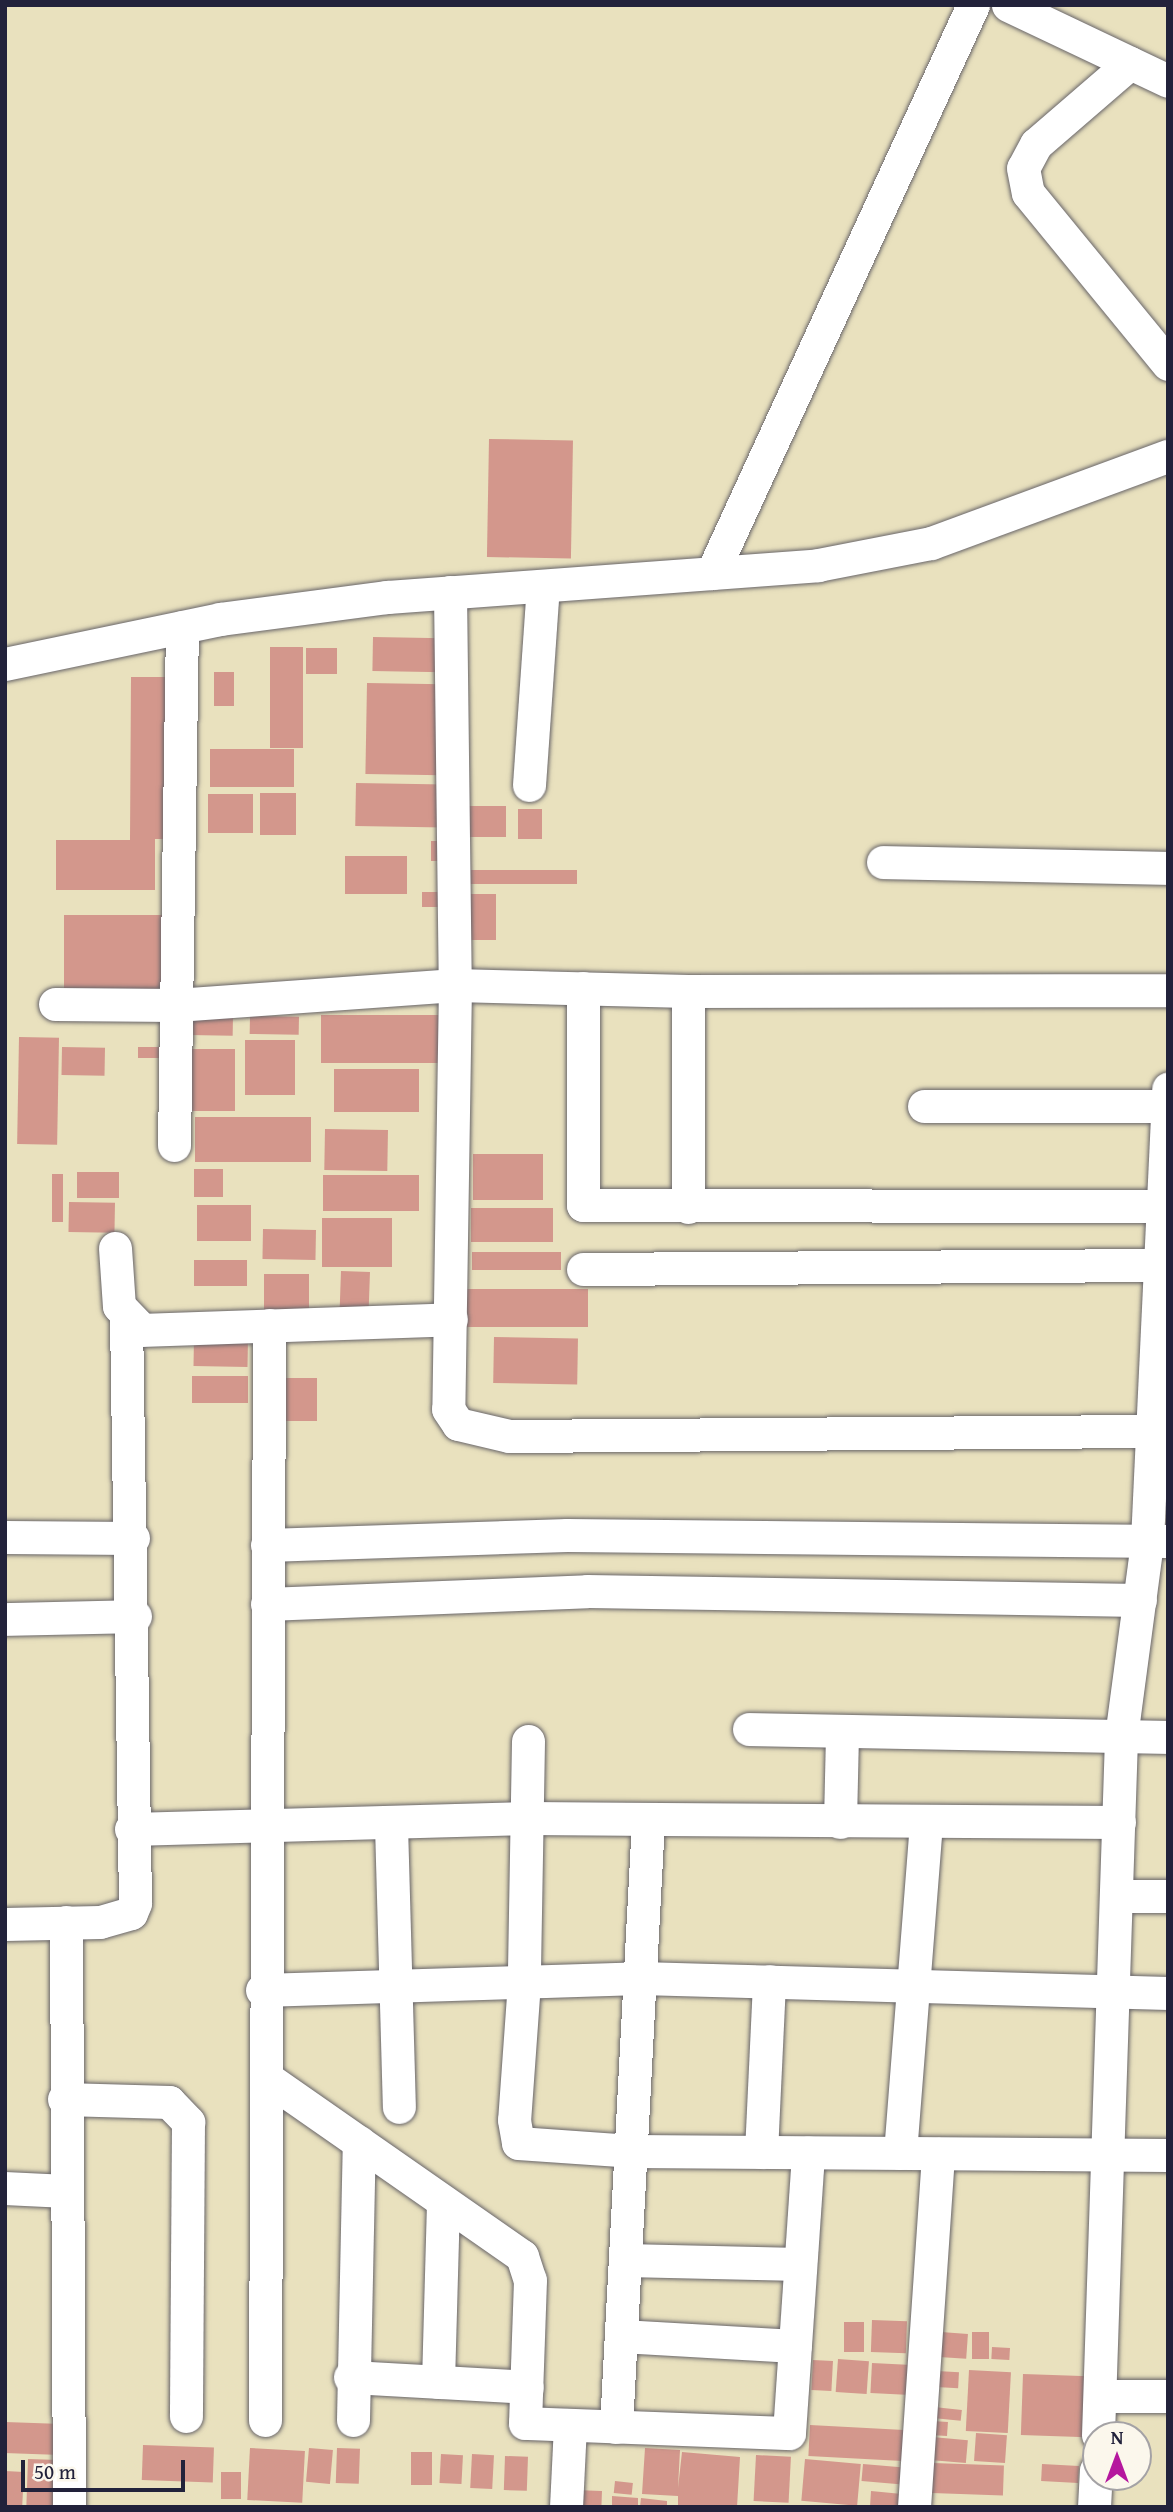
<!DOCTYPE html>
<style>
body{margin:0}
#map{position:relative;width:1173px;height:2512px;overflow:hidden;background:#e9e1be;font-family:"Gentium Book Plus",serif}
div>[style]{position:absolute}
.building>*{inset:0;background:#d3978c;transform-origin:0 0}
.roads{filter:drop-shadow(0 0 2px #686569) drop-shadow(0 0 2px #686569)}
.minor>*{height:33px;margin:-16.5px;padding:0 16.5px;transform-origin:16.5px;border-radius:16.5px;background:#fff}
span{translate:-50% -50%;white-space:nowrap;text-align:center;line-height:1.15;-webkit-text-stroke:7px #fbf7ec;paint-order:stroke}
.frame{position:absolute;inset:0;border:7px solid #22223b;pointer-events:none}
.north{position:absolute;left:1082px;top:2421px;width:70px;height:70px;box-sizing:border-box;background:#fbf7ec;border:2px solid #a4a2a5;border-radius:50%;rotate:0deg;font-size:19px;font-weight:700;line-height:28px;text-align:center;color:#22223b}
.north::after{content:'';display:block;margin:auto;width:24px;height:32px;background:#b5179e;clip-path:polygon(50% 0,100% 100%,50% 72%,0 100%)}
.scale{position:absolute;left:21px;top:2460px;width:164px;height:32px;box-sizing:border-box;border:4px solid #22223b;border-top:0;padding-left:9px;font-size:21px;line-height:24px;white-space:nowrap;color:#22223b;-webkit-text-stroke:5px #fbf7ec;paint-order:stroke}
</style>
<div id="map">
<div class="building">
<div style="left:489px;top:439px;width:84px;height:118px;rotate:1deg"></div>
<div style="left:373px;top:637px;width:71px;height:34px;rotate:1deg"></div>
<div style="left:270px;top:647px;width:33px;height:101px"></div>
<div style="left:306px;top:648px;width:31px;height:26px"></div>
<div style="left:214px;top:672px;width:20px;height:34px"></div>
<div style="clip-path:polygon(131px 677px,173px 677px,172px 839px,155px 839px,155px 890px,56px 890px,56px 840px,130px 840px)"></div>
<div style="left:367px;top:683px;width:76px;height:91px;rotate:1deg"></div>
<div style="left:210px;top:749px;width:84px;height:38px"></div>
<div style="left:356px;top:783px;width:89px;height:43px;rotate:1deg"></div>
<div style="left:260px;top:793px;width:36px;height:42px"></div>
<div style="left:208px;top:794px;width:45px;height:39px"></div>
<div style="left:466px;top:806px;width:40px;height:31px"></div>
<div style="left:518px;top:809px;width:24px;height:30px"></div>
<div style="left:431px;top:841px;width:20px;height:20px"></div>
<div style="left:345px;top:856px;width:62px;height:38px"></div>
<div style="left:462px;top:870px;width:115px;height:14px"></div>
<div style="left:422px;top:892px;width:23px;height:15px"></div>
<div style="left:467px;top:894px;width:29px;height:46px"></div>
<div style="left:64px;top:915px;width:100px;height:74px"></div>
<div style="left:321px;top:1015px;width:122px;height:48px"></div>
<div style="left:189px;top:1016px;width:44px;height:19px;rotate:1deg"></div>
<div style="left:250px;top:1016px;width:49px;height:18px;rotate:1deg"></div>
<div style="left:19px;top:1037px;width:40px;height:107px;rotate:1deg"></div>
<div style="left:245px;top:1040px;width:50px;height:55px"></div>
<div style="left:62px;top:1047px;width:43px;height:28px;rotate:1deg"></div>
<div style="left:138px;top:1047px;width:30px;height:11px"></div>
<div style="left:191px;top:1049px;width:44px;height:62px"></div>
<div style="left:334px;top:1069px;width:85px;height:43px"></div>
<div style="left:195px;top:1117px;width:116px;height:45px"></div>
<div style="left:325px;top:1129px;width:63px;height:41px;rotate:1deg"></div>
<div style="left:473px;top:1154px;width:70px;height:46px"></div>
<div style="left:194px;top:1169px;width:29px;height:28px"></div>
<div style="left:77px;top:1172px;width:42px;height:26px"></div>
<div style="left:52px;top:1174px;width:11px;height:48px"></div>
<div style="left:323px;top:1175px;width:96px;height:36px"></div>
<div style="left:69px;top:1202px;width:46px;height:30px;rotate:1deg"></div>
<div style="left:197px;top:1205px;width:54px;height:36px"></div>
<div style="left:471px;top:1208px;width:82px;height:34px"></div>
<div style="left:322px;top:1218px;width:70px;height:49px"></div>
<div style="left:263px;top:1229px;width:53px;height:30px;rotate:1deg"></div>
<div style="left:472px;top:1252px;width:89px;height:18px"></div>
<div style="left:194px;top:1260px;width:53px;height:26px"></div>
<div style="left:341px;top:1271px;width:29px;height:46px;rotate:2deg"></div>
<div style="left:264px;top:1274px;width:45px;height:41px"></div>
<div style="left:461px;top:1289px;width:127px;height:38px"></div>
<div style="left:494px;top:1337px;width:84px;height:46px;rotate:1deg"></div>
<div style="left:194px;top:1338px;width:54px;height:28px;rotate:1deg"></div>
<div style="left:192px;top:1376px;width:56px;height:27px"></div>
<div style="left:272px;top:1378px;width:45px;height:43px"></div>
<div style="left:872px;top:2320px;width:35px;height:32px;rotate:2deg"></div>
<div style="left:844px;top:2322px;width:20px;height:30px"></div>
<div style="left:941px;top:2332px;width:27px;height:25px;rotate:4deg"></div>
<div style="left:972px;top:2332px;width:17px;height:27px"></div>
<div style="left:992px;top:2347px;width:18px;height:12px;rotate:3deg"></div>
<div style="left:838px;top:2359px;width:31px;height:33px;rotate:4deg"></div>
<div style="left:813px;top:2360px;width:20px;height:30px;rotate:3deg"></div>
<div style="left:872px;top:2363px;width:40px;height:30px;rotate:3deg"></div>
<div style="left:969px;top:2370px;width:42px;height:61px;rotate:3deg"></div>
<div style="left:937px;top:2371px;width:22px;height:16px;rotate:3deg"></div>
<div style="left:1023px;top:2374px;width:66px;height:61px;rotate:2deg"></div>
<div style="left:934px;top:2407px;width:28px;height:11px;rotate:6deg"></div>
<div style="left:932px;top:2421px;width:16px;height:14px;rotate:4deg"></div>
<div style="left:5px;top:2422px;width:50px;height:31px;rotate:2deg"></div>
<div style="left:810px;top:2425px;width:99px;height:31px;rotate:3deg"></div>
<div style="left:976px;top:2433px;width:31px;height:28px;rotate:4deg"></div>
<div style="left:932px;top:2437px;width:36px;height:23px;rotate:5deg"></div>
<div style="left:143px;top:2445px;width:71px;height:35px;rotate:2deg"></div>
<div style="left:250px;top:2448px;width:55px;height:52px;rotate:3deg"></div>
<div style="left:309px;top:2448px;width:24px;height:34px;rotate:5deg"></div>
<div style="left:337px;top:2448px;width:23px;height:35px;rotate:2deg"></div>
<div style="clip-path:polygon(645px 2448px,680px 2450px,678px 2488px,682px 2452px,740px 2457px,737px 2507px,678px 2507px,678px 2496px,642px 2494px)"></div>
<div style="left:411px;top:2452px;width:21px;height:33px"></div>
<div style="left:441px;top:2454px;width:22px;height:29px;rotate:3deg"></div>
<div style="left:472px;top:2454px;width:22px;height:34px;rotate:3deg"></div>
<div style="left:756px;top:2455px;width:35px;height:46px;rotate:3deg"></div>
<div style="left:505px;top:2456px;width:23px;height:34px;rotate:2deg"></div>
<div style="left:28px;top:2459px;width:31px;height:48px;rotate:2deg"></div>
<div style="left:805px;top:2459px;width:56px;height:42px;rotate:5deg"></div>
<div style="left:933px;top:2463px;width:71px;height:30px;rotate:2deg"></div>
<div style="left:863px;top:2464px;width:38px;height:17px;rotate:5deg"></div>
<div style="left:1042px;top:2464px;width:37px;height:17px;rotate:3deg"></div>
<div style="left:5px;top:2471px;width:19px;height:34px;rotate:3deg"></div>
<div style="left:221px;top:2472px;width:20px;height:27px"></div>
<div style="left:615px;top:2481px;width:18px;height:12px;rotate:6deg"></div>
<div style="left:575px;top:2490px;width:27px;height:15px;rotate:2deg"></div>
<div style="clip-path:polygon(871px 2491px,902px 2494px,901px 2507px,870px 2507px)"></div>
<div style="clip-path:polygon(612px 2496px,638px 2498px,638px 2507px,612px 2507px)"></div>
<div style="clip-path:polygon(641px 2498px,667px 2501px,667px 2507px,640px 2507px)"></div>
</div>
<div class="roads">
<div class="minor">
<div style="left:1008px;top:5px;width:177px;rotate:25.4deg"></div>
<div style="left:1130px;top:63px;width:124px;rotate:139.2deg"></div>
<div style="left:1036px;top:144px;width:27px;rotate:118deg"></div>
<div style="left:1023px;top:168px;width:25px;rotate:79deg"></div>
<div style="left:1028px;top:193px;width:221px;rotate:50.7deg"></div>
<div style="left:712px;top:573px;width:625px;rotate:-65.32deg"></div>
<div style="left:450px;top:592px;width:393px;rotate:89.3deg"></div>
<div style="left:455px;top:985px;width:424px;rotate:90.9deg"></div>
<div style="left:448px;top:1409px;width:18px;rotate:56deg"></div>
<div style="left:458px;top:1424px;width:52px;rotate:13.2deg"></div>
<div style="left:509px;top:1436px;width:643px;rotate:-0.45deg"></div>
<div style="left:5px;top:664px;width:220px;rotate:-11.8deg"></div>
<div style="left:220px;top:619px;width:168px;rotate:-7.5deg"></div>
<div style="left:387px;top:597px;width:432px;rotate:-4.2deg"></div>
<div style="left:818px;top:565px;width:115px;rotate:-11deg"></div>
<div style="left:931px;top:543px;width:252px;rotate:-20.2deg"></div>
<div style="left:529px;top:785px;width:199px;rotate:-86deg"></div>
<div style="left:883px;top:862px;width:285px;rotate:1.2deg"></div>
<div style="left:583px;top:988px;width:217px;rotate:90deg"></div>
<div style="left:583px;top:1205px;width:585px;rotate:0.1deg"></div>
<div style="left:688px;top:991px;width:216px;rotate:90deg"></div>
<div style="left:55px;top:1004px;width:121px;rotate:0.5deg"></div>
<div style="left:176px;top:1005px;width:280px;rotate:-4.1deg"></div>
<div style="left:455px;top:985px;width:233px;rotate:1.5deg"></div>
<div style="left:688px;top:991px;width:480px;rotate:-0.1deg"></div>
<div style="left:924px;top:1106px;width:244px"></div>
<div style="left:174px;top:1145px;width:518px;rotate:-89.12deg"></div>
<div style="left:115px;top:1248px;width:58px;rotate:86.1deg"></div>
<div style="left:119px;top:1306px;width:33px;rotate:46deg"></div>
<div style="left:142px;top:1330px;width:309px;rotate:-2deg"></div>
<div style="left:583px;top:1269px;width:574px;rotate:-0.4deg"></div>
<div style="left:5px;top:1537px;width:128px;rotate:0.4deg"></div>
<div style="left:267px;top:1545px;width:300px;rotate:-1.9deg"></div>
<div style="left:567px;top:1535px;width:600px;rotate:0.57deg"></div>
<div style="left:267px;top:1604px;width:320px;rotate:-2.3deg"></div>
<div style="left:587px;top:1591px;width:553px;rotate:0.93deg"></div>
<div style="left:5px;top:1619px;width:130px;rotate:-1.3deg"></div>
<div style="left:749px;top:1729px;width:419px;rotate:1.1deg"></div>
<div style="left:528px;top:1741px;width:241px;rotate:91deg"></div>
<div style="left:524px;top:1982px;width:138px;rotate:94.1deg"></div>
<div style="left:514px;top:2120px;width:23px;rotate:80deg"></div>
<div style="left:518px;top:2143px;width:113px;rotate:4deg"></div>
<div style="left:631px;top:2151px;width:537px;rotate:0.43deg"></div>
<div style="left:840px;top:1822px;width:90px;rotate:-88.7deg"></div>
<div style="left:391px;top:1825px;width:282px;rotate:88.4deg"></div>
<div style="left:131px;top:1829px;width:397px;rotate:-1.6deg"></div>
<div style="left:528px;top:1818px;width:591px;rotate:0.39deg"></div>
<div style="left:1118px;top:1896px;width:50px"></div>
<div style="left:66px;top:1922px;width:585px;rotate:89.71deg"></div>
<div style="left:5px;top:1924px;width:95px;rotate:-1.2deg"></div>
<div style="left:100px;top:1922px;width:32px;rotate:-16deg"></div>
<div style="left:131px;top:1913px;width:11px;rotate:-68deg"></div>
<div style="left:135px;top:1903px;width:583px;rotate:-90.88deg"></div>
<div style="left:262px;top:1990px;width:378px;rotate:-1.8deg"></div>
<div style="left:640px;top:1978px;width:528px;rotate:1.63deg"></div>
<div style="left:271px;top:2081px;width:306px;rotate:34.9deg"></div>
<div style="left:522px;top:2256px;width:25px;rotate:72deg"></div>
<div style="left:530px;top:2280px;width:143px;rotate:92deg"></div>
<div style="left:525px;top:2423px;width:264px;rotate:2.2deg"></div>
<div style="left:789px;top:2433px;width:281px;rotate:-86.1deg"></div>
<div style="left:64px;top:2099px;width:105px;rotate:1.6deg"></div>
<div style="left:169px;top:2102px;width:28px;rotate:46deg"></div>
<div style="left:188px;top:2122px;width:294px;rotate:90.4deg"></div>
<div style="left:761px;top:2152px;width:171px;rotate:-87.3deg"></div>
<div style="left:900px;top:2153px;width:329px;rotate:-85.5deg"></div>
<div style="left:5px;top:2188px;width:61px;rotate:2.8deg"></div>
<div style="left:625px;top:2260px;width:175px;rotate:1.3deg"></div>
<div style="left:621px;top:2336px;width:174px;rotate:3.3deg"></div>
<div style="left:350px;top:2377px;width:177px;rotate:3.2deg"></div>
<div style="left:438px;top:2382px;width:180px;rotate:-88.4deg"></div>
<div style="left:1100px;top:2396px;width:68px"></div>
<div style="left:265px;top:2420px;width:1095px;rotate:-89.79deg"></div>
<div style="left:353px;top:2420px;width:278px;rotate:-88.8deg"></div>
<div style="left:616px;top:2427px;width:608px;rotate:-86.98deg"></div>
<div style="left:1098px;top:2435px;width:698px;rotate:-88.11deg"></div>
<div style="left:1121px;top:1737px;width:198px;rotate:-82.4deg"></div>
<div style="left:1147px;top:1541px;width:453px;rotate:-87.3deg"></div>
<div style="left:566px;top:2507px;width:82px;rotate:-87.2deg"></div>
<div style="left:914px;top:2507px;width:354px;rotate:-86.1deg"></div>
<div style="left:1094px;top:2507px;width:37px;rotate:-87deg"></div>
</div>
</div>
<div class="frame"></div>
<div class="north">N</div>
<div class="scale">50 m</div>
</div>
